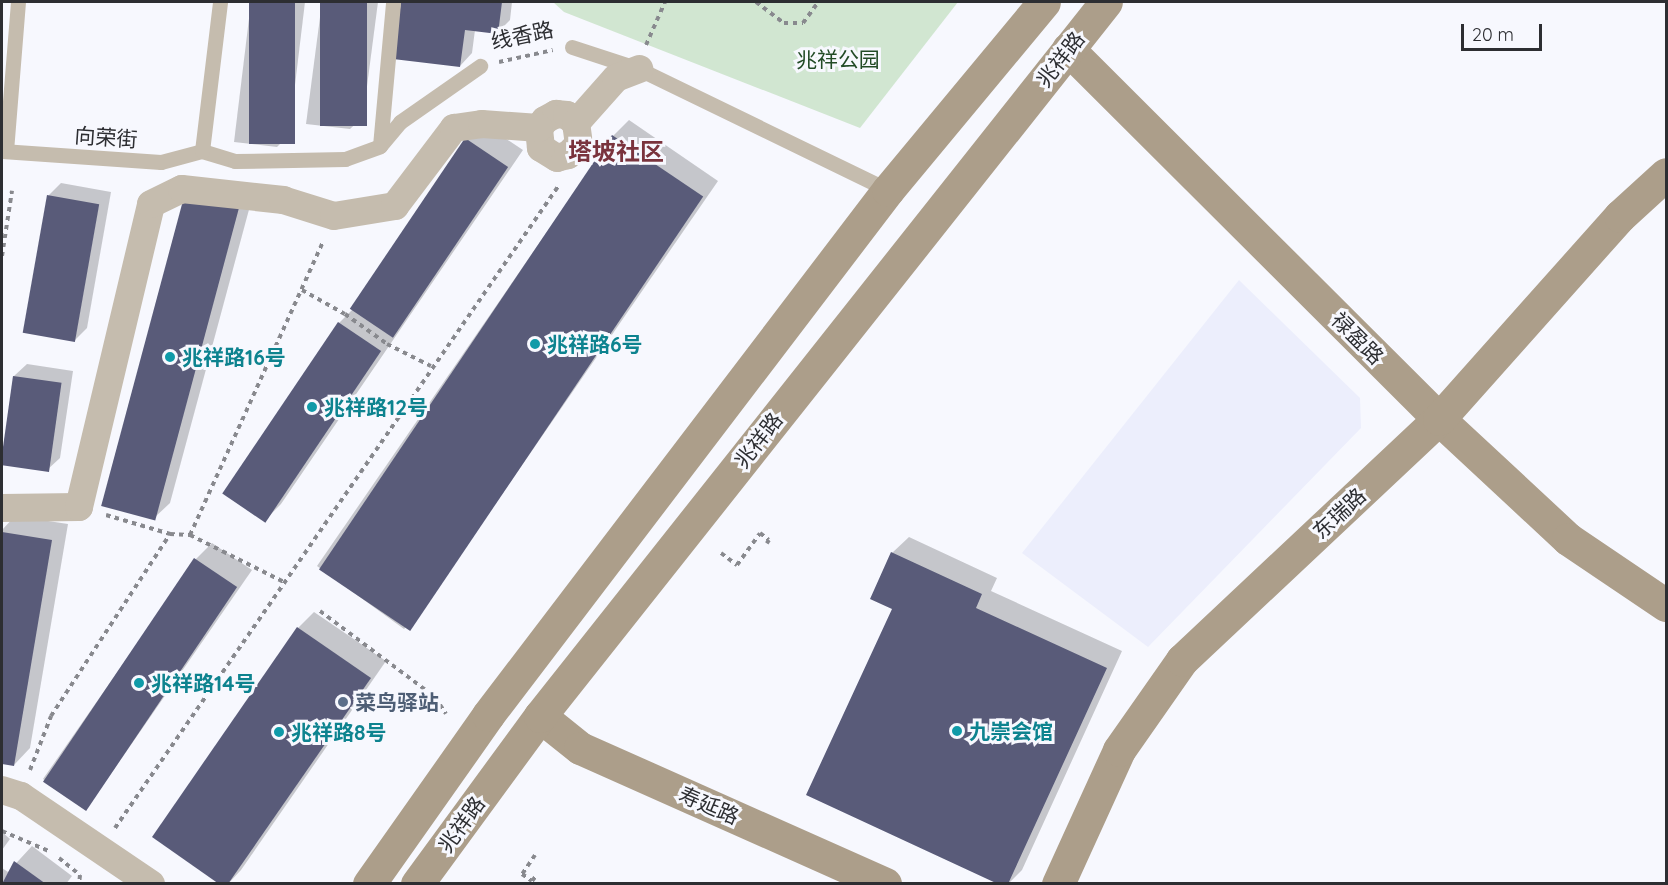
<!DOCTYPE html>
<meta charset="utf-8">
<style>
body{margin:0}
#map{position:relative;width:1668px;height:885px;overflow:hidden;background:#f7f8fe;font-family:Quicksand,"Noto Sans SC",sans-serif}
div>[style]{position:absolute}
.built>*{inset:0;background:#eceefc}
.green>*{inset:0;background:#d1e6d1}
.shadow>*{inset:0;background:#0003}
.building>*{inset:0;background:#595b79;transform-origin:0 0}
.path>*{height:4px;margin-top:-2px;transform-origin:0;background:repeating-linear-gradient(90deg,#88898e 0 4.5px,transparent 0 9px)}
.lane>*{height:15px;margin:-7.5px;padding:0 7.5px;transform-origin:7.5px;border-radius:7.5px;background:#c5bcae}
.street>*{height:28px;margin:-14px;padding:0 14px;transform-origin:14px;border-radius:14px;background:#c5bcae}
.secondary>*{height:33px;margin:-16.5px;padding:0 16.5px;transform-origin:16.5px;border-radius:16.5px;background:#ac9e8a}
.dots>*{width:16px;height:16px;translate:-50% -50%;box-sizing:border-box;border:3px solid #f7f8fe;border-radius:50%}
span{translate:-50% -50%;white-space:nowrap;text-align:center;line-height:1.15;-webkit-text-stroke:6px #f7f8fe;paint-order:stroke}
.street-label{font-size:21px;color:#2d2e32}
.park-label{font-size:21px;color:#224b26}
.culture-label{font-size:21px;color:#0d838f;font-weight:700}
.left{translate:0 -50%;text-align:left}
.service-label{font-size:21px;color:#4e5e75;font-weight:700}
.quarter-label{font-size:24px;color:#7a333d;font-weight:700}
.frame{position:absolute;inset:0;border:3px solid #2d2e32;pointer-events:none}
.scale{position:absolute;left:1461px;top:24px;width:81px;height:27px;box-sizing:border-box;border:3px solid #2d2e32;border-top:0;padding-left:8px;font-size:18px;line-height:21px;white-space:nowrap;color:#2d2e32;-webkit-text-stroke:4px #f7f8fe;paint-order:stroke}
</style>
<div id="map">
<div class="built">
<div style="clip-path:polygon(1239px 280px,1360px 398px,1361px 428px,1148px 647px,1022px 553px)"></div>
</div>
<div class="green">
<div style="clip-path:polygon(553px 2px,958px 2px,860px 128px,564px 12px)"></div>
</div>
<div class="shadow">
<div style="clip-path:polygon(251px 2px,305px 2px,289px 135px,277px 147px,234px 142px)"></div>
<div style="clip-path:polygon(322px 2px,378px 2px,363px 117px,350px 129px,306px 124px)"></div>
<div style="clip-path:polygon(403px 2px,512px 2px,510px 20px,497px 33px,475px 30px,472px 53px,460px 66px,395px 57px)"></div>
<div style="clip-path:polygon(629px 120px,718px 181px,420px 613px,404px 629px,317px 566px,613px 136px)"></div>
<div style="clip-path:polygon(482px 123px,523px 150px,281px 504px,265px 520px,339px 323px,353px 309px,466px 139px)"></div>
<div style="clip-path:polygon(61px 183px,111px 192px,87px 328px,75px 340px,49px 195px)"></div>
<div style="clip-path:polygon(254px 191px,170px 503px,153px 519px,187px 194px)"></div>
<div style="clip-path:polygon(27px 364px,73px 371px,60px 458px,47px 470px,2px 463px,14px 376px)"></div>
<div style="clip-path:polygon(15px 516px,68px 524px,30px 748px,14px 765px,2px 763px,2px 530px)"></div>
<div style="clip-path:polygon(909px 537px,997px 578px,991px 591px,1122px 651px,1022px 870px,1008px 884px,894px 608px,892px 553px)"></div>
<div style="clip-path:polygon(212px 543px,252px 570px,99px 791px,83px 807px,43px 779px,196px 559px)"></div>
<div style="clip-path:polygon(314px 612px,386px 661px,241px 870px,228px 884px,154px 837px,298px 628px)"></div>
<div style="clip-path:polygon(2px 832px,10px 839px,2px 850px)"></div>
<div style="clip-path:polygon(32px 846px,72px 876px,66px 884px,2px 884px,2px 868px,8px 872px)"></div>
</div>
<div class="building">
<div style="left:249px;top:2px;width:46px;height:142px"></div>
<div style="left:320px;top:2px;width:47px;height:124px"></div>
<div style="clip-path:polygon(401px 2px,502px 2px,498px 34px,465px 30px,460px 67px,393px 59px)"></div>
<div style="left:612px;top:135px;width:110px;height:524px;rotate:34deg"></div>
<div style="left:465px;top:138px;width:52px;height:206px;rotate:34deg"></div>
<div style="left:185px;top:193px;width:56px;height:324px;rotate:15deg"></div>
<div style="left:47px;top:195px;width:53px;height:140px;rotate:10deg"></div>
<div style="left:338px;top:322px;width:52px;height:207px;rotate:34deg"></div>
<div style="left:13px;top:376px;width:49px;height:90px;rotate:8deg"></div>
<div style="clip-path:polygon(2px 532px,52px 540px,14px 766px,2px 764px)"></div>
<div style="clip-path:polygon(891px 552px,982px 594px,976px 608px,1107px 668px,1008px 884px,998px 884px,806px 795px,892px 609px,870px 599px)"></div>
<div style="left:194px;top:558px;width:52px;height:270px;rotate:34deg"></div>
<div style="clip-path:polygon(297px 627px,371px 678px,228px 884px,219px 884px,152px 837px)"></div>
<div style="clip-path:polygon(14px 861px,46px 884px,2px 884px)"></div>
</div>
<div class="path">
<div style="left:756px;top:2px;width:35px;rotate:37deg"></div>
<div style="left:784px;top:23px;width:19px"></div>
<div style="left:803px;top:23px;width:26px;rotate:-54deg"></div>
<div style="left:646px;top:45px;width:47px;rotate:-66.2deg"></div>
<div style="left:499px;top:62px;width:55px;rotate:-12.5deg"></div>
<div style="left:2px;top:256px;width:66px;rotate:-81.3deg"></div>
<div style="left:302px;top:290px;width:49px;rotate:29.2deg"></div>
<div style="left:345px;top:314px;width:52px;rotate:35.5deg"></div>
<div style="left:387px;top:344px;width:49px;rotate:26.6deg"></div>
<div style="left:106px;top:515px;width:67px;rotate:16.5deg"></div>
<div style="left:170px;top:534px;width:20px;rotate:3deg"></div>
<div style="left:190px;top:535px;width:107px;rotate:26.6deg"></div>
<div style="left:190px;top:535px;width:322px;rotate:-65.6deg"></div>
<div style="left:721px;top:553px;width:20px;rotate:37deg"></div>
<div style="left:737px;top:565px;width:39px;rotate:-54deg"></div>
<div style="left:760px;top:533px;width:11px;rotate:38deg"></div>
<div style="left:769px;top:540px;width:4px;rotate:124deg"></div>
<div style="left:320px;top:611px;width:144px;rotate:36.8deg"></div>
<div style="left:435px;top:697px;width:20px;rotate:57deg"></div>
<div style="left:30px;top:770px;width:58px;rotate:-68.7deg"></div>
<div style="left:51px;top:716px;width:217px;rotate:-56.8deg"></div>
<div style="left:115px;top:828px;width:781px;rotate:-55.37deg"></div>
<div style="left:2px;top:831px;width:53px;rotate:23.2deg"></div>
<div style="left:535px;top:855px;width:23px;rotate:124deg"></div>
<div style="left:522px;top:874px;width:12px;rotate:35deg"></div>
<div style="left:532px;top:881px;width:6px;rotate:-51deg"></div>
<div style="left:59px;top:858px;width:27px;rotate:39deg"></div>
<div style="left:80px;top:875px;width:9px;rotate:96deg"></div>
</div>
<div class="lane">
<div style="left:572px;top:47px;width:71px;rotate:18.2deg"></div>
<div style="left:639px;top:69px;width:277px;rotate:25.9deg"></div>
<div style="left:380px;top:146px;width:145px;rotate:-84.8deg"></div>
<div style="left:2px;top:151px;width:159px;rotate:4deg"></div>
<div style="left:161px;top:162px;width:42px;rotate:-15deg"></div>
<div style="left:6px;top:151px;width:149px;rotate:-85.4deg"></div>
<div style="left:202px;top:151px;width:34px;rotate:17deg"></div>
<div style="left:235px;top:161px;width:110px;rotate:-1deg"></div>
<div style="left:345px;top:159px;width:37px;rotate:-20deg"></div>
<div style="left:380px;top:146px;width:31px;rotate:-50deg"></div>
<div style="left:400px;top:122px;width:98px;rotate:-35deg"></div>
<div style="left:202px;top:151px;width:150px;rotate:-83.1deg"></div>
</div>
<div class="street">
<div style="left:576px;top:123px;width:21px;rotate:82deg"></div>
<div style="left:579px;top:144px;width:16px;rotate:135deg"></div>
<div style="left:568px;top:155px;width:11px;rotate:165deg"></div>
<div style="left:557px;top:158px;width:19px;rotate:-148deg"></div>
<div style="left:541px;top:148px;width:20px;rotate:-96deg"></div>
<div style="left:539px;top:128px;width:10px;rotate:-53deg"></div>
<div style="left:545px;top:120px;width:13px;rotate:-29deg"></div>
<div style="left:556px;top:114px;width:11px;rotate:5deg"></div>
<div style="left:567px;top:115px;width:12px;rotate:42deg"></div>
<div style="left:576px;top:123px;width:60px;rotate:-48.4deg"></div>
<div style="left:616px;top:78px;width:25px;rotate:-21deg"></div>
<div style="left:2px;top:508px;width:77px;rotate:-0.7deg"></div>
<div style="left:79px;top:507px;width:311px;rotate:-76.6deg"></div>
<div style="left:151px;top:204px;width:34px;rotate:-26deg"></div>
<div style="left:182px;top:189px;width:102px;rotate:6.2deg"></div>
<div style="left:283px;top:200px;width:53px;rotate:17.4deg"></div>
<div style="left:334px;top:216px;width:62px;rotate:-9.3deg"></div>
<div style="left:395px;top:206px;width:98px;rotate:-52.9deg"></div>
<div style="left:454px;top:128px;width:28px;rotate:-8deg"></div>
<div style="left:482px;top:124px;width:57px;rotate:4deg"></div>
<div style="left:2px;top:790px;width:20px;rotate:18deg"></div>
<div style="left:21px;top:796px;width:157px;rotate:34.1deg"></div>
</div>
<div class="secondary">
<div style="left:1068px;top:49px;width:524px;rotate:44.92deg"></div>
<div style="left:1439px;top:419px;width:176px;rotate:42.9deg"></div>
<div style="left:1568px;top:539px;width:118px;rotate:34deg"></div>
<div style="left:540px;top:716px;width:51px;rotate:38.7deg"></div>
<div style="left:580px;top:748px;width:334px;rotate:24deg"></div>
<div style="left:369px;top:884px;width:207px;rotate:-54.8deg"></div>
<div style="left:488px;top:715px;width:660px;rotate:-52.7deg"></div>
<div style="left:888px;top:190px;width:244px;rotate:-50.3deg"></div>
<div style="left:417px;top:884px;width:208px;rotate:-53.8deg"></div>
<div style="left:540px;top:716px;width:911px;rotate:-51.6deg"></div>
<div style="left:1058px;top:884px;width:147px;rotate:-65.5deg"></div>
<div style="left:1119px;top:750px;width:110px;rotate:-55deg"></div>
<div style="left:1182px;top:660px;width:352px;rotate:-43.2deg"></div>
<div style="left:1439px;top:419px;width:272px;rotate:-48.3deg"></div>
<div style="left:1620px;top:216px;width:62px;rotate:-42.4deg"></div>
</div>
<div class="dots">
<div style="left:535px;top:344px;background:#0f9aa8"></div>
<div style="left:170px;top:357px;background:#0f9aa8"></div>
<div style="left:312px;top:407px;background:#0f9aa8"></div>
<div style="left:139px;top:683px;background:#0f9aa8"></div>
<div style="left:343px;top:702px;background:#5c6f8a"></div>
<div style="left:957px;top:731px;background:#0f9aa8"></div>
<div style="left:279px;top:732px;background:#0f9aa8"></div>
</div>
<div class="street-label">
<span style="left:522px;top:35px;rotate:-12deg">线香路</span>
<span style="left:1060px;top:59px;rotate:-52deg">兆祥路</span>
<span style="left:106px;top:137px;rotate:4deg">向荣街</span>
<span style="left:1358px;top:338px;rotate:45deg">禄盈路</span>
<span style="left:758px;top:440px;rotate:-52deg">兆祥路</span>
<span style="left:1339px;top:513px;rotate:-43deg">东瑞路</span>
<span style="left:709px;top:805px;rotate:23deg">寿延路</span>
<span style="left:461px;top:824px;rotate:-54deg">兆祥路</span>
</div>
<div class="park-label">
<span style="left:838px;top:59px">兆祥公园</span>
</div>
<div class="culture-label">
<span class="left" style="left:547px;top:344px">兆祥路6号</span>
<span class="left" style="left:182px;top:357px">兆祥路16号</span>
<span class="left" style="left:324px;top:407px">兆祥路12号</span>
<span class="left" style="left:151px;top:683px">兆祥路14号</span>
<span class="left" style="left:969px;top:731px">九崇会馆</span>
<span class="left" style="left:291px;top:732px">兆祥路8号</span>
</div>
<div class="service-label">
<span class="left" style="left:355px;top:702px">菜鸟驿站</span>
</div>
<div class="quarter-label">
<span style="left:616px;top:152px">塔坡社区</span>
</div>
<div class="frame"></div>
<div class="scale">20 m</div>
</div>
